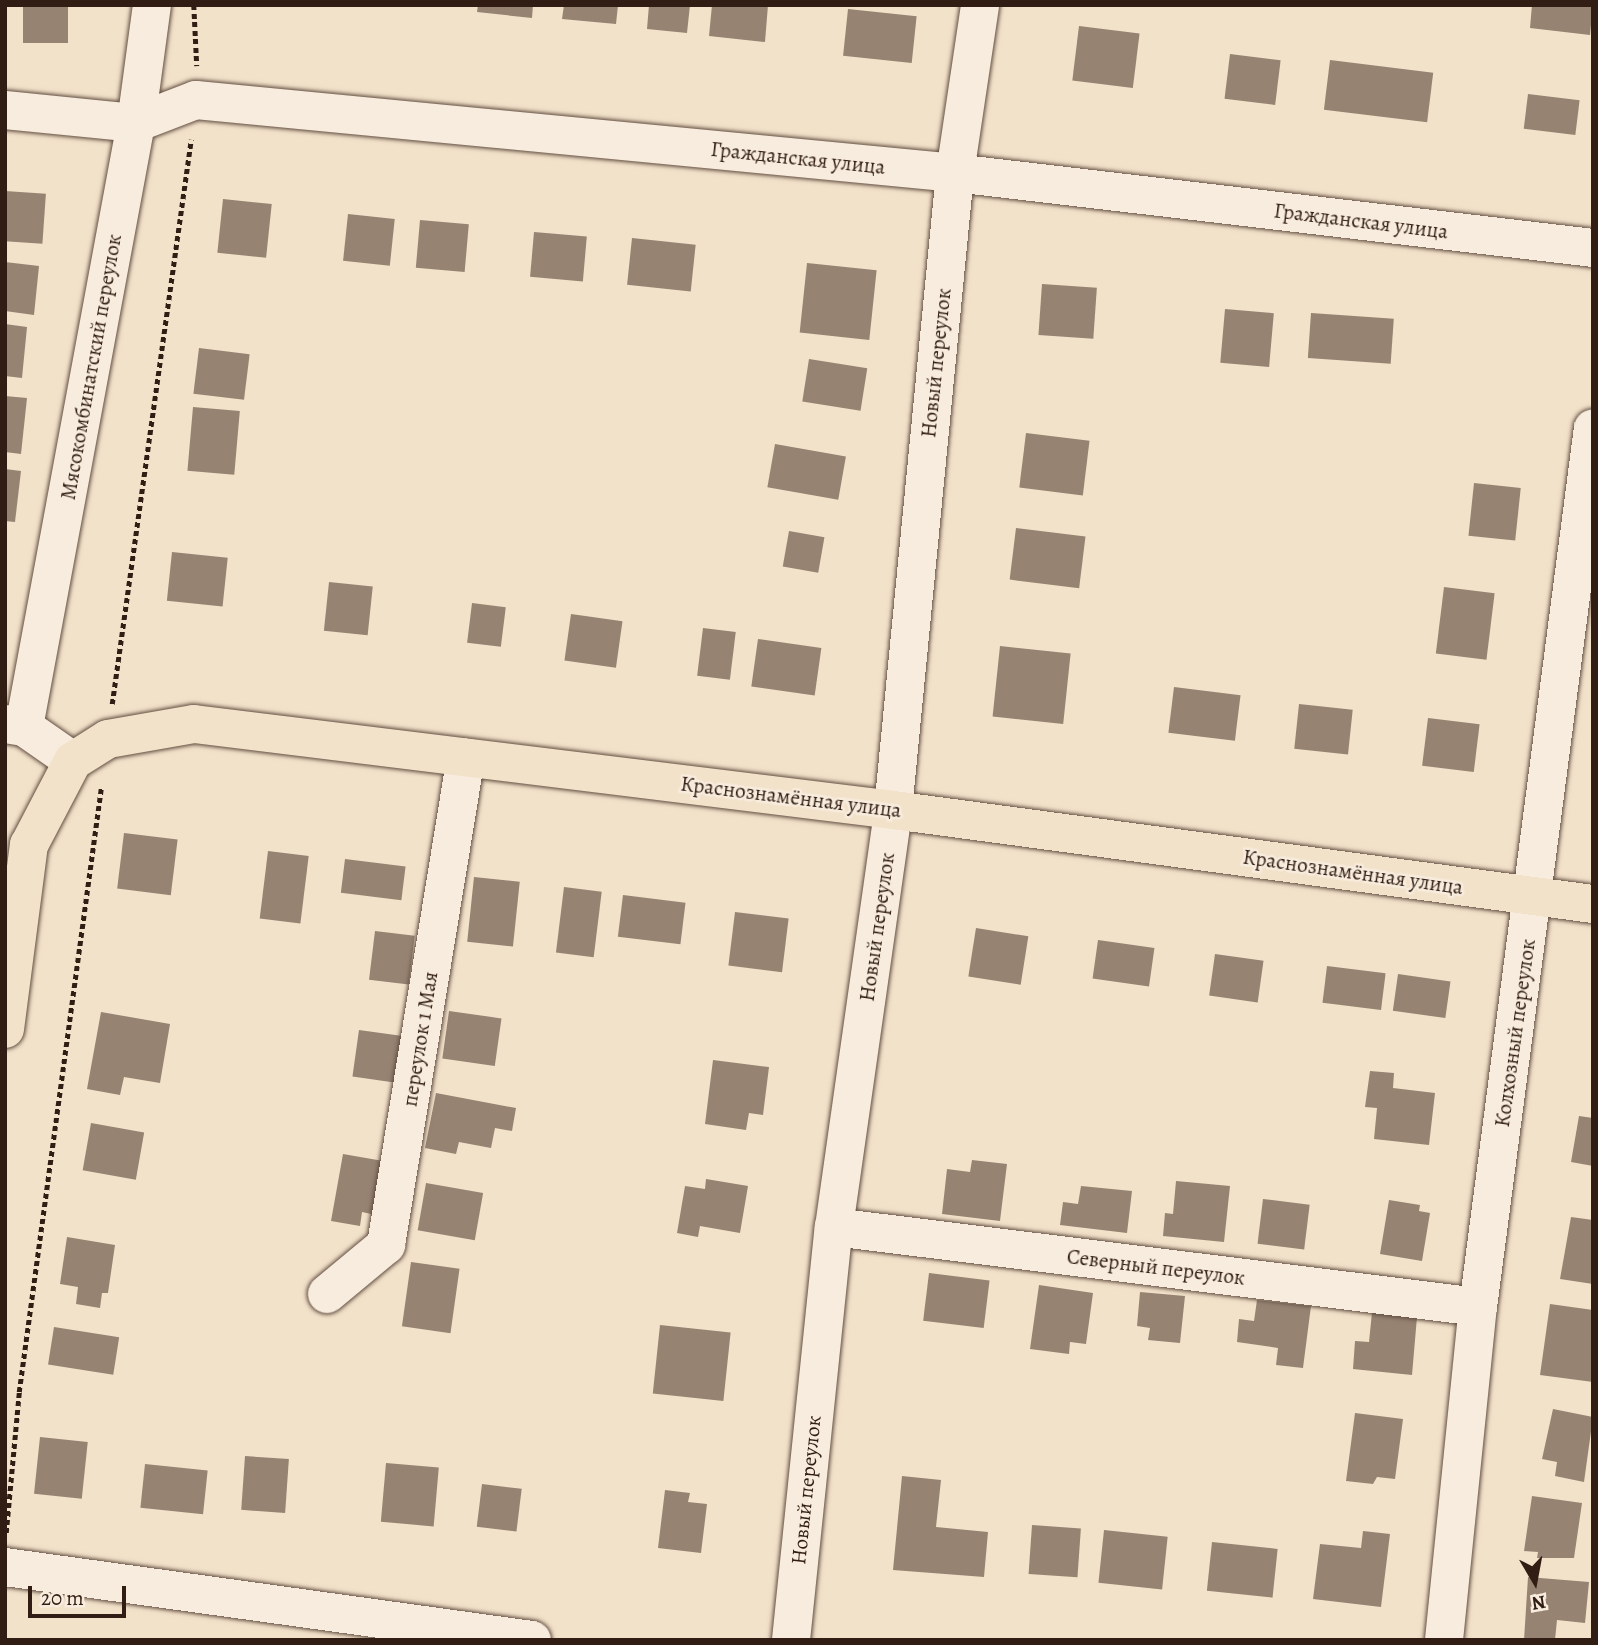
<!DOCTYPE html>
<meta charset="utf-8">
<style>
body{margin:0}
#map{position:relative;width:1598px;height:1645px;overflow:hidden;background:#f3e2ca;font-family:Alegreya,serif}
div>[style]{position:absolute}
.building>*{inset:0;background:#968372;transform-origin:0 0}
.path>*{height:4.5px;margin-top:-2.25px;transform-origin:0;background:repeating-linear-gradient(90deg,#311d13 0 5px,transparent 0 8.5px)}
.roads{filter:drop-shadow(0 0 2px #624e41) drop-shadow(0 0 2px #624e41)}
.minor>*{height:38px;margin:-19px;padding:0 19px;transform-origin:19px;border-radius:19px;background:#f7ecdd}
.major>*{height:38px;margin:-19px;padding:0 19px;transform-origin:19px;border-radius:19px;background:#f3e2ca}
span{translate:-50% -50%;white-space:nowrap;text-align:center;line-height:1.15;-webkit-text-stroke:5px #f7ecdd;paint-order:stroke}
.street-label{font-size:21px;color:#311d13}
.frame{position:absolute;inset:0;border:7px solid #311d13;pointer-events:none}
.north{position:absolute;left:1500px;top:1547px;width:70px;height:70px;-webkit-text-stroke:5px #f7ecdd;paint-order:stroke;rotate:170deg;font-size:19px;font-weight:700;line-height:28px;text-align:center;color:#311d13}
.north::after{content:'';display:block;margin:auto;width:24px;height:32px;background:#311d13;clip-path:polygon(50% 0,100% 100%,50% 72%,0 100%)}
.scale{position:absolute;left:28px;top:1586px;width:98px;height:32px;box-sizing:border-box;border:4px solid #311d13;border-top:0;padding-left:9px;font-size:21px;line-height:24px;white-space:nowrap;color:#311d13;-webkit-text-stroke:5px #f7ecdd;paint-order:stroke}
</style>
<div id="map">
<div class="building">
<div style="left:23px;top:5px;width:45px;height:38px"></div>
<div style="clip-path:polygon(478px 5px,533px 5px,532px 18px,477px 12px)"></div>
<div style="clip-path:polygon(564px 5px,618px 5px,616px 24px,562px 19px)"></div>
<div style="clip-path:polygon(649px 5px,690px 5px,687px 33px,647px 29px)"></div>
<div style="clip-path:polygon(712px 5px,768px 5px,765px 42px,709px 36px)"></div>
<div style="clip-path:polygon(1532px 5px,1593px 5px,1590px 35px,1530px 28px)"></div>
<div style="left:848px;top:9px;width:69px;height:47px;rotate:6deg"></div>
<div style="left:1079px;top:26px;width:61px;height:55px;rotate:7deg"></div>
<div style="left:1230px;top:54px;width:51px;height:45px;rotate:7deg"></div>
<div style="left:1330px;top:60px;width:104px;height:50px;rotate:7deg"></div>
<div style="left:1528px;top:94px;width:52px;height:35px;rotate:7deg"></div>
<div style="left:5px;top:191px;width:41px;height:50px;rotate:4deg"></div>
<div style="left:223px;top:199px;width:49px;height:54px;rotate:6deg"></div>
<div style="left:348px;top:214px;width:47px;height:47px;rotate:6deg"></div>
<div style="left:420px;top:220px;width:49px;height:48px;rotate:5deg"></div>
<div style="left:534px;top:232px;width:53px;height:45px;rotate:5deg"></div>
<div style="left:632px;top:238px;width:64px;height:47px;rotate:6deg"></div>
<div style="clip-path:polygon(5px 262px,39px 266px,34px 315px,5px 311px)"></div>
<div style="left:807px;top:263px;width:70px;height:70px;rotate:6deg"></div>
<div style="left:1042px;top:284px;width:55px;height:51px;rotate:4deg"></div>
<div style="left:1225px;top:309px;width:49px;height:54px;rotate:5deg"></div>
<div style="left:1311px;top:313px;width:83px;height:45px;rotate:4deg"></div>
<div style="clip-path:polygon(5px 324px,27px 327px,22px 378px,5px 376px)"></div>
<div style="left:199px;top:348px;width:51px;height:46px;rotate:7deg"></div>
<div style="left:809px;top:359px;width:59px;height:43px;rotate:9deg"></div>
<div style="clip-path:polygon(5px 396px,27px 398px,21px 454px,5px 452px)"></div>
<div style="left:193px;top:407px;width:47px;height:64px;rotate:5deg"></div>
<div style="left:1026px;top:433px;width:64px;height:55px;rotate:7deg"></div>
<div style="left:775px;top:444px;width:72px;height:44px;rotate:10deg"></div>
<div style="clip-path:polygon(5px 469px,21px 471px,15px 522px,5px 521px)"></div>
<div style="left:1474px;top:483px;width:47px;height:53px;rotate:6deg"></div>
<div style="left:1016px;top:528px;width:70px;height:52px;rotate:7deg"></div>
<div style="left:789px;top:531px;width:36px;height:36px;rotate:10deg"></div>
<div style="left:172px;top:552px;width:56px;height:49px;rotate:6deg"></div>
<div style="left:329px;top:582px;width:44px;height:49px;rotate:6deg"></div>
<div style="left:1444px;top:587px;width:51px;height:67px;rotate:7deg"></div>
<div style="left:472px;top:603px;width:34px;height:40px;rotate:7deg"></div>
<div style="left:571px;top:614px;width:52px;height:47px;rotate:8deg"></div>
<div style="left:703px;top:628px;width:33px;height:48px;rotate:7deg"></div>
<div style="left:758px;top:639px;width:64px;height:48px;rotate:8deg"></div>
<div style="left:1000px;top:646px;width:71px;height:71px;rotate:6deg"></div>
<div style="left:1174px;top:687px;width:67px;height:46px;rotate:7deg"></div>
<div style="left:1299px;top:704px;width:54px;height:45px;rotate:6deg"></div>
<div style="left:1428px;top:718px;width:52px;height:48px;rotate:7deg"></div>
<div style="left:124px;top:833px;width:54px;height:56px;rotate:7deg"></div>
<div style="left:268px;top:851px;width:41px;height:68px;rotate:7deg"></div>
<div style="left:345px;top:859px;width:61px;height:34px;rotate:7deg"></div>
<div style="left:474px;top:877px;width:46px;height:65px;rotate:6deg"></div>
<div style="left:564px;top:887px;width:38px;height:66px;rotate:7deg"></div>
<div style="left:623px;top:895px;width:63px;height:42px;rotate:7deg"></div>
<div style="left:735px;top:912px;width:54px;height:54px;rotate:7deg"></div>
<div style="left:976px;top:928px;width:53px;height:49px;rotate:9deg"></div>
<div style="left:375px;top:931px;width:40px;height:49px;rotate:7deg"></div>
<div style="left:1098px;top:940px;width:57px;height:39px;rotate:8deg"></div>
<div style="left:1215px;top:954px;width:49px;height:42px;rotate:8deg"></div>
<div style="left:1327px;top:966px;width:59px;height:37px;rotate:7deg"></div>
<div style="left:1398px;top:974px;width:53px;height:37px;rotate:8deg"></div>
<div style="left:449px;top:1011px;width:53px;height:48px;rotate:8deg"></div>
<div style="clip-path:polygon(101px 1012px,170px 1024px,160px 1083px,124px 1077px,120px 1095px,87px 1089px)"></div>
<div style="left:359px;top:1030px;width:44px;height:47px;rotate:8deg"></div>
<div style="clip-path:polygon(713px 1060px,769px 1067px,763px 1115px,749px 1113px,746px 1130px,705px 1124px)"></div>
<div style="clip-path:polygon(1370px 1071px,1394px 1073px,1393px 1088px,1435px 1093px,1429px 1145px,1374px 1139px,1377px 1108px,1365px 1107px)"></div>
<div style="clip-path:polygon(436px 1093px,516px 1108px,512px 1131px,495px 1128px,491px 1148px,459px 1142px,456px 1154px,425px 1148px)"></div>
<div style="clip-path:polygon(1579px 1116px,1593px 1118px,1593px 1166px,1571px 1162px)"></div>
<div style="left:91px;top:1123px;width:54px;height:48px;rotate:10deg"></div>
<div style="clip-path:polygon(343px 1154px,389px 1162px,380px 1216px,362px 1212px,360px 1226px,331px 1221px)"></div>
<div style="clip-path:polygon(972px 1160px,1007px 1164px,1000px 1221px,942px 1214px,947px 1169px,970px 1172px)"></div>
<div style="clip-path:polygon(706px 1179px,748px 1186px,740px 1233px,700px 1226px,698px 1237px,677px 1233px,685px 1186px,705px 1189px)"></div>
<div style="clip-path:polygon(1176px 1181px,1230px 1186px,1224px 1242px,1163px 1236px,1165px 1213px,1173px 1214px)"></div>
<div style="left:426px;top:1183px;width:58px;height:48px;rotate:10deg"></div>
<div style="clip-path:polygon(1081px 1186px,1132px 1191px,1127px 1233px,1060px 1225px,1063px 1202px,1078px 1204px)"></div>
<div style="left:1263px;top:1199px;width:47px;height:45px;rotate:7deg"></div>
<div style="clip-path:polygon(1389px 1200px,1420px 1205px,1419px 1211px,1430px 1213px,1422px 1261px,1380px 1254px)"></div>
<div style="clip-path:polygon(1571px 1217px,1593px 1220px,1593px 1284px,1560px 1279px)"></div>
<div style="clip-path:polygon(67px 1237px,115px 1245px,108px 1293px,102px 1293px,100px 1308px,76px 1304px,78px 1287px,60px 1284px)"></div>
<div style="left:411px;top:1262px;width:49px;height:65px;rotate:8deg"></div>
<div style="left:929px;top:1273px;width:61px;height:48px;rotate:7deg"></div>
<div style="clip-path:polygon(1039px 1285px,1093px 1293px,1086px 1344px,1070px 1342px,1069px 1354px,1030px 1349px)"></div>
<div style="clip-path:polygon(1140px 1292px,1185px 1296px,1180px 1343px,1148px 1340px,1150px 1328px,1137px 1326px)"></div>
<div style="clip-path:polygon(1257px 1300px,1311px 1306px,1303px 1368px,1276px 1365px,1278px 1348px,1237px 1342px,1239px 1319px,1254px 1321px)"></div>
<div style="clip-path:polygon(1550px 1304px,1593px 1310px,1593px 1382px,1540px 1375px)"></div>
<div style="clip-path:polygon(1372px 1312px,1417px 1317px,1412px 1375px,1353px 1369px,1355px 1341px,1369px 1342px)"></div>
<div style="left:660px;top:1325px;width:71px;height:69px;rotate:6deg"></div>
<div style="left:54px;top:1327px;width:66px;height:38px;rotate:9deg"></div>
<div style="clip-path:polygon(1553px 1409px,1593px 1417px,1584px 1482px,1555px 1476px,1557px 1462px,1542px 1459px)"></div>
<div style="clip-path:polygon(1355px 1413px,1403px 1419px,1395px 1479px,1377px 1477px,1373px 1484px,1346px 1481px)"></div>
<div style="left:40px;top:1437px;width:48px;height:57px;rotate:6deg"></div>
<div style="left:245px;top:1456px;width:44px;height:54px;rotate:4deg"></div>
<div style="left:386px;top:1463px;width:53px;height:59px;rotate:5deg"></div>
<div style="left:145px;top:1464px;width:63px;height:44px;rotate:6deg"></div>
<div style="clip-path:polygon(902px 1476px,941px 1480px,936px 1527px,988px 1532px,984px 1577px,893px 1570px)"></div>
<div style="left:482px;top:1484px;width:40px;height:43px;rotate:7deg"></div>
<div style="clip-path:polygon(665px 1490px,690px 1493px,688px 1502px,707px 1504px,701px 1553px,658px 1548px)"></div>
<div style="clip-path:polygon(1532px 1496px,1582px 1503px,1574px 1558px,1537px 1558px,1538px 1552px,1524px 1551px)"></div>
<div style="left:1032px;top:1525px;width:49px;height:49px;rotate:4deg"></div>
<div style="left:1104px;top:1530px;width:64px;height:53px;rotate:6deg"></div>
<div style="clip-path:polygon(1363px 1531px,1390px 1534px,1381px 1607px,1313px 1599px,1320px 1544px,1361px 1548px)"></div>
<div style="left:1212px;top:1542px;width:66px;height:49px;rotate:6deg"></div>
<div style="clip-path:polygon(1528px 1577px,1589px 1582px,1585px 1623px,1557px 1620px,1555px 1640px,1524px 1640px)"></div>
</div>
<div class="path">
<div style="left:194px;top:5px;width:61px;rotate:87.2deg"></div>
<div style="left:112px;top:704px;width:570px;rotate:-82.03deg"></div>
<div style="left:6px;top:1533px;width:142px;rotate:-84.7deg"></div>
<div style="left:19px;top:1392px;width:609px;rotate:-82.26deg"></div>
</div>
<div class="roads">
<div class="minor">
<div style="left:5px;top:110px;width:132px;rotate:5.7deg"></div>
<div style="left:136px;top:123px;width:64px;rotate:-21deg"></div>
<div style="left:196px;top:100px;width:763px;rotate:5.49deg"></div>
<div style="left:955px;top:173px;width:642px;rotate:6.7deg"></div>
<div style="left:5px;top:724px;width:19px;rotate:9deg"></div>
<div style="left:24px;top:727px;width:60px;rotate:34.8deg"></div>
<div style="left:24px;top:727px;width:614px;rotate:-79.49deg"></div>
<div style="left:136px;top:123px;width:119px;rotate:-82.3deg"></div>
<div style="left:834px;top:1227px;width:649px;rotate:7.08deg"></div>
<div style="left:327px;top:1294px;width:77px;rotate:-39.7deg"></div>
<div style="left:386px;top:1245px;width:494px;rotate:-80.7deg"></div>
<div style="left:5px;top:1567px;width:532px;rotate:7.89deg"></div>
<div style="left:791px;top:1640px;width:415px;rotate:-84.1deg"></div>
<div style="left:834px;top:1227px;width:421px;rotate:-81.9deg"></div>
<div style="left:893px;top:810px;width:640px;rotate:-84.44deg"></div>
<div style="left:955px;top:173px;width:170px;rotate:-81.5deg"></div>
<div style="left:1444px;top:1640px;width:335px;rotate:-84.2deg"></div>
<div style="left:1478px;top:1307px;width:886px;rotate:-82.55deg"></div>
</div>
<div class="major">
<div style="left:5px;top:1029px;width:186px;rotate:-82.6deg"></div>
<div style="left:29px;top:845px;width:95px;rotate:-62.4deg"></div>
<div style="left:73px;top:761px;width:41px;rotate:-32.2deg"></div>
<div style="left:108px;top:739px;width:87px;rotate:-9.9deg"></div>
<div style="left:194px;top:724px;width:704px;rotate:7.01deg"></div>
<div style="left:893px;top:810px;width:706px;rotate:7.65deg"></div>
</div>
</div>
<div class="street-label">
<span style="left:798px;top:158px;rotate:6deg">Гражданская улица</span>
<span style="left:1361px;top:221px;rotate:7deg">Гражданская улица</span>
<span style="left:936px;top:363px;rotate:-84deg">Новый переулок</span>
<span style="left:91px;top:367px;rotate:-80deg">Мясокомбинатский переулок</span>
<span style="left:791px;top:797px;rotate:7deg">Краснознамённая улица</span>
<span style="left:1353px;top:872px;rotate:8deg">Краснознамённая улица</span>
<span style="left:877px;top:927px;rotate:-82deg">Новый переулок</span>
<span style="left:1515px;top:1033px;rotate:-82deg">Колхозный переулок</span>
<span style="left:420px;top:1039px;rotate:-81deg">переулок 1 Мая</span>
<span style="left:1156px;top:1267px;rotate:7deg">Северный переулок</span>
<span style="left:806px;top:1490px;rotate:-84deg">Новый переулок</span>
</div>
<div class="frame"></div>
<div class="north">N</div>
<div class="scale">20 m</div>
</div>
